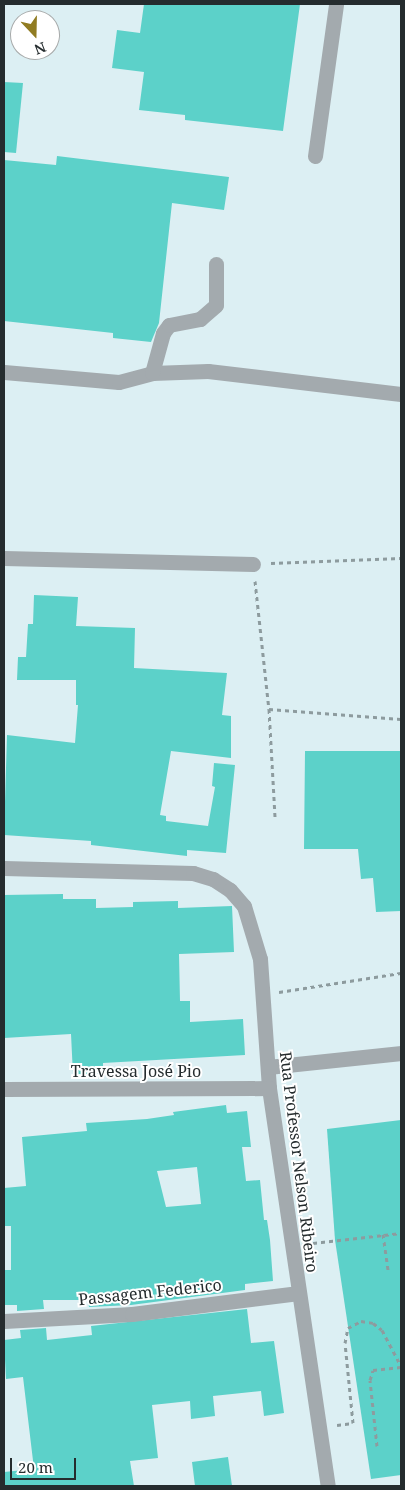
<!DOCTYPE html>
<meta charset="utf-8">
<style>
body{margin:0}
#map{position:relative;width:405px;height:1490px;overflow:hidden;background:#dceff3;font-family:"Noto Serif",serif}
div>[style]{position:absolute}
.building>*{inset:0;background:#5cd1c9}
.path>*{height:3px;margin-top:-1.5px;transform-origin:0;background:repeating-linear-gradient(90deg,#8d9b9e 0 4px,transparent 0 8px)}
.minor>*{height:15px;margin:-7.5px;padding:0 7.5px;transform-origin:7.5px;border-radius:7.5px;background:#a3aaae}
span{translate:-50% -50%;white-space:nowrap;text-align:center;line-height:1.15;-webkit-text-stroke:4px #fff;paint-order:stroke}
.street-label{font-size:16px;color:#252c2e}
.frame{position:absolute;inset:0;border:5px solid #252c2e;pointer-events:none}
.north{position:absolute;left:10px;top:10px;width:50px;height:50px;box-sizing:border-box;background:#fff;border:1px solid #a8abab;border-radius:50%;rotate:159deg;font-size:14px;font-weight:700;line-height:20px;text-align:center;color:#252c2e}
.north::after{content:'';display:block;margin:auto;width:18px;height:22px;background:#917c22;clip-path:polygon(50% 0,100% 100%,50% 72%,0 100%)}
.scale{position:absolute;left:10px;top:1458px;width:66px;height:22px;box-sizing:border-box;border:2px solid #252c2e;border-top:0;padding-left:6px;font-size:15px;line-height:18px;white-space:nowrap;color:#252c2e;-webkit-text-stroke:4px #fff;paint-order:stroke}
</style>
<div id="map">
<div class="building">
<div style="clip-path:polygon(144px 4px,300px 4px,283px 131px,185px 120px,185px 115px,139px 110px,144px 72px,112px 68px,117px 30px,140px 33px)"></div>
<div style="clip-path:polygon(4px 82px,23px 83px,16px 153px,4px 152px)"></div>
<div style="clip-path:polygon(57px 156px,229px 177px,224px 210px,172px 203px,159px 323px,151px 342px,113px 338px,113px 333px,4px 321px,4px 160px,56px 165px)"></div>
<div style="clip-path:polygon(34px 595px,78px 597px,76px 626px,135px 628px,134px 668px,227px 673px,222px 715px,231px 716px,231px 758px,171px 751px,160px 815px,166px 816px,166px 821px,208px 826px,215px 787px,212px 786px,214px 763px,235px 765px,226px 853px,187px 850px,187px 856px,91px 845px,91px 841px,4px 835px,7px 735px,75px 743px,78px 705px,76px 705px,76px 680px,17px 680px,18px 657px,26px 657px,28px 624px,33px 624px)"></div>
<div style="clip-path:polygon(305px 751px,401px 751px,401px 911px,376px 912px,373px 878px,361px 879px,358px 849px,304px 849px)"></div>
<div style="clip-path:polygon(63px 894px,63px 899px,96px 899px,96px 908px,133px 907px,133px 902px,178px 901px,178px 908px,232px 906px,234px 952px,179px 954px,180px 1001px,190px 1001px,190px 1022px,243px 1019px,245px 1055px,103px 1063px,103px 1074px,73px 1075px,71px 1034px,4px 1038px,4px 895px)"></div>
<div style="clip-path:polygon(evenodd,226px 1105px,227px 1113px,247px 1111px,251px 1147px,242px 1147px,246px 1181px,260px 1180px,264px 1220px,267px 1220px,270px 1240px,273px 1281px,245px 1284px,245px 1290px,131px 1305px,89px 1307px,88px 1300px,43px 1300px,44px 1309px,17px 1311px,17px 1305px,4px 1305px,4px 1270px,11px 1270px,11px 1226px,4px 1226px,4px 1188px,26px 1186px,22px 1137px,87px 1131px,86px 1123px,147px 1119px,174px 1115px,173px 1112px,226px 1105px,197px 1167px,201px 1204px,166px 1207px,157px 1171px,197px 1167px)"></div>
<div style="clip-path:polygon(401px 1120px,401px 1475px,371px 1479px,335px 1240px,327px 1129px)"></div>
<div style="clip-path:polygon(247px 1309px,251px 1343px,274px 1341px,284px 1413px,264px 1416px,261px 1391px,213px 1396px,215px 1416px,191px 1419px,190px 1401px,152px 1405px,158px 1458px,130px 1461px,134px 1486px,4px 1486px,4px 1472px,34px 1469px,23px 1377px,6px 1379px,4px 1340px,21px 1338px,20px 1330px,46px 1328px,47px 1340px,92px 1335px,91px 1326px)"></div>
<div style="clip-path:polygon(228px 1457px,232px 1486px,195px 1486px,192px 1462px)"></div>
</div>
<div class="path">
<div style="left:271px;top:563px;width:130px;rotate:-2.2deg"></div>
<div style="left:255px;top:581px;width:129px;rotate:83.8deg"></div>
<div style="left:269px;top:709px;width:108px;rotate:86.8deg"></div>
<div style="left:269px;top:709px;width:132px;rotate:4.3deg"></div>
<div style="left:279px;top:992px;width:123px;rotate:-8.9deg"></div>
<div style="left:383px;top:1234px;width:36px;rotate:82deg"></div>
<div style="left:313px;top:1243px;width:89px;rotate:-6.5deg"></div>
<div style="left:337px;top:1425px;width:16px;rotate:-7deg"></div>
<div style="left:353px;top:1423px;width:80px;rotate:-95.7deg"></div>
<div style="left:345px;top:1343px;width:15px;rotate:-79deg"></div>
<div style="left:348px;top:1328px;width:15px;rotate:-28deg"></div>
<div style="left:361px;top:1321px;width:12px;rotate:9deg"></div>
<div style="left:373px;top:1323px;width:11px;rotate:38deg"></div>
<div style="left:382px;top:1330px;width:41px;rotate:62.2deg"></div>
<div style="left:377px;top:1446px;width:66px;rotate:-96.1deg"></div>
<div style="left:370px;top:1380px;width:10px;rotate:-73deg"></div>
<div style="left:373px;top:1370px;width:28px;rotate:-6deg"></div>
</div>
<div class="minor">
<div style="left:315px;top:156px;width:153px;rotate:-82.1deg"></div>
<div style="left:4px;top:372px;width:115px;rotate:5deg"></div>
<div style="left:119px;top:382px;width:34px;rotate:-15deg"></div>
<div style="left:152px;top:373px;width:56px;rotate:-2deg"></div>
<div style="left:208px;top:371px;width:194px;rotate:6.8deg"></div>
<div style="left:152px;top:373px;width:41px;rotate:-74.6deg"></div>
<div style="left:163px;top:333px;width:10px;rotate:-53deg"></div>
<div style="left:169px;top:325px;width:32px;rotate:-11deg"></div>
<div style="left:200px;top:319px;width:21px;rotate:-41deg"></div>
<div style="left:216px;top:305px;width:41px;rotate:-90deg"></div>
<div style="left:4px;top:558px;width:249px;rotate:1.4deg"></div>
<div style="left:4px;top:868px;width:189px;rotate:1.5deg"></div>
<div style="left:193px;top:873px;width:21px;rotate:17deg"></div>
<div style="left:213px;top:879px;width:20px;rotate:33deg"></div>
<div style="left:230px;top:890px;width:21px;rotate:49deg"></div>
<div style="left:244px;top:906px;width:55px;rotate:73.2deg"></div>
<div style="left:260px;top:959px;width:129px;rotate:86deg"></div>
<div style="left:269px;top:1088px;width:402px;rotate:81.6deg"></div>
<div style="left:268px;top:1067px;width:134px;rotate:-6deg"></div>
<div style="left:4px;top:1089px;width:265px;rotate:-0.2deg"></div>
<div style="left:4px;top:1321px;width:128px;rotate:-3.1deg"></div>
<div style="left:132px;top:1314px;width:168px;rotate:-7.2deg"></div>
</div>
<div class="street-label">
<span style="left:136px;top:1071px">Travessa José Pio</span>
<span style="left:299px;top:1162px;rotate:83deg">Rua Professor Nelson Ribeiro</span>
<span style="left:150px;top:1292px;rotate:-6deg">Passagem Federico</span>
</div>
<div class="frame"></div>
<div class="north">N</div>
<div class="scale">20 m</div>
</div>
